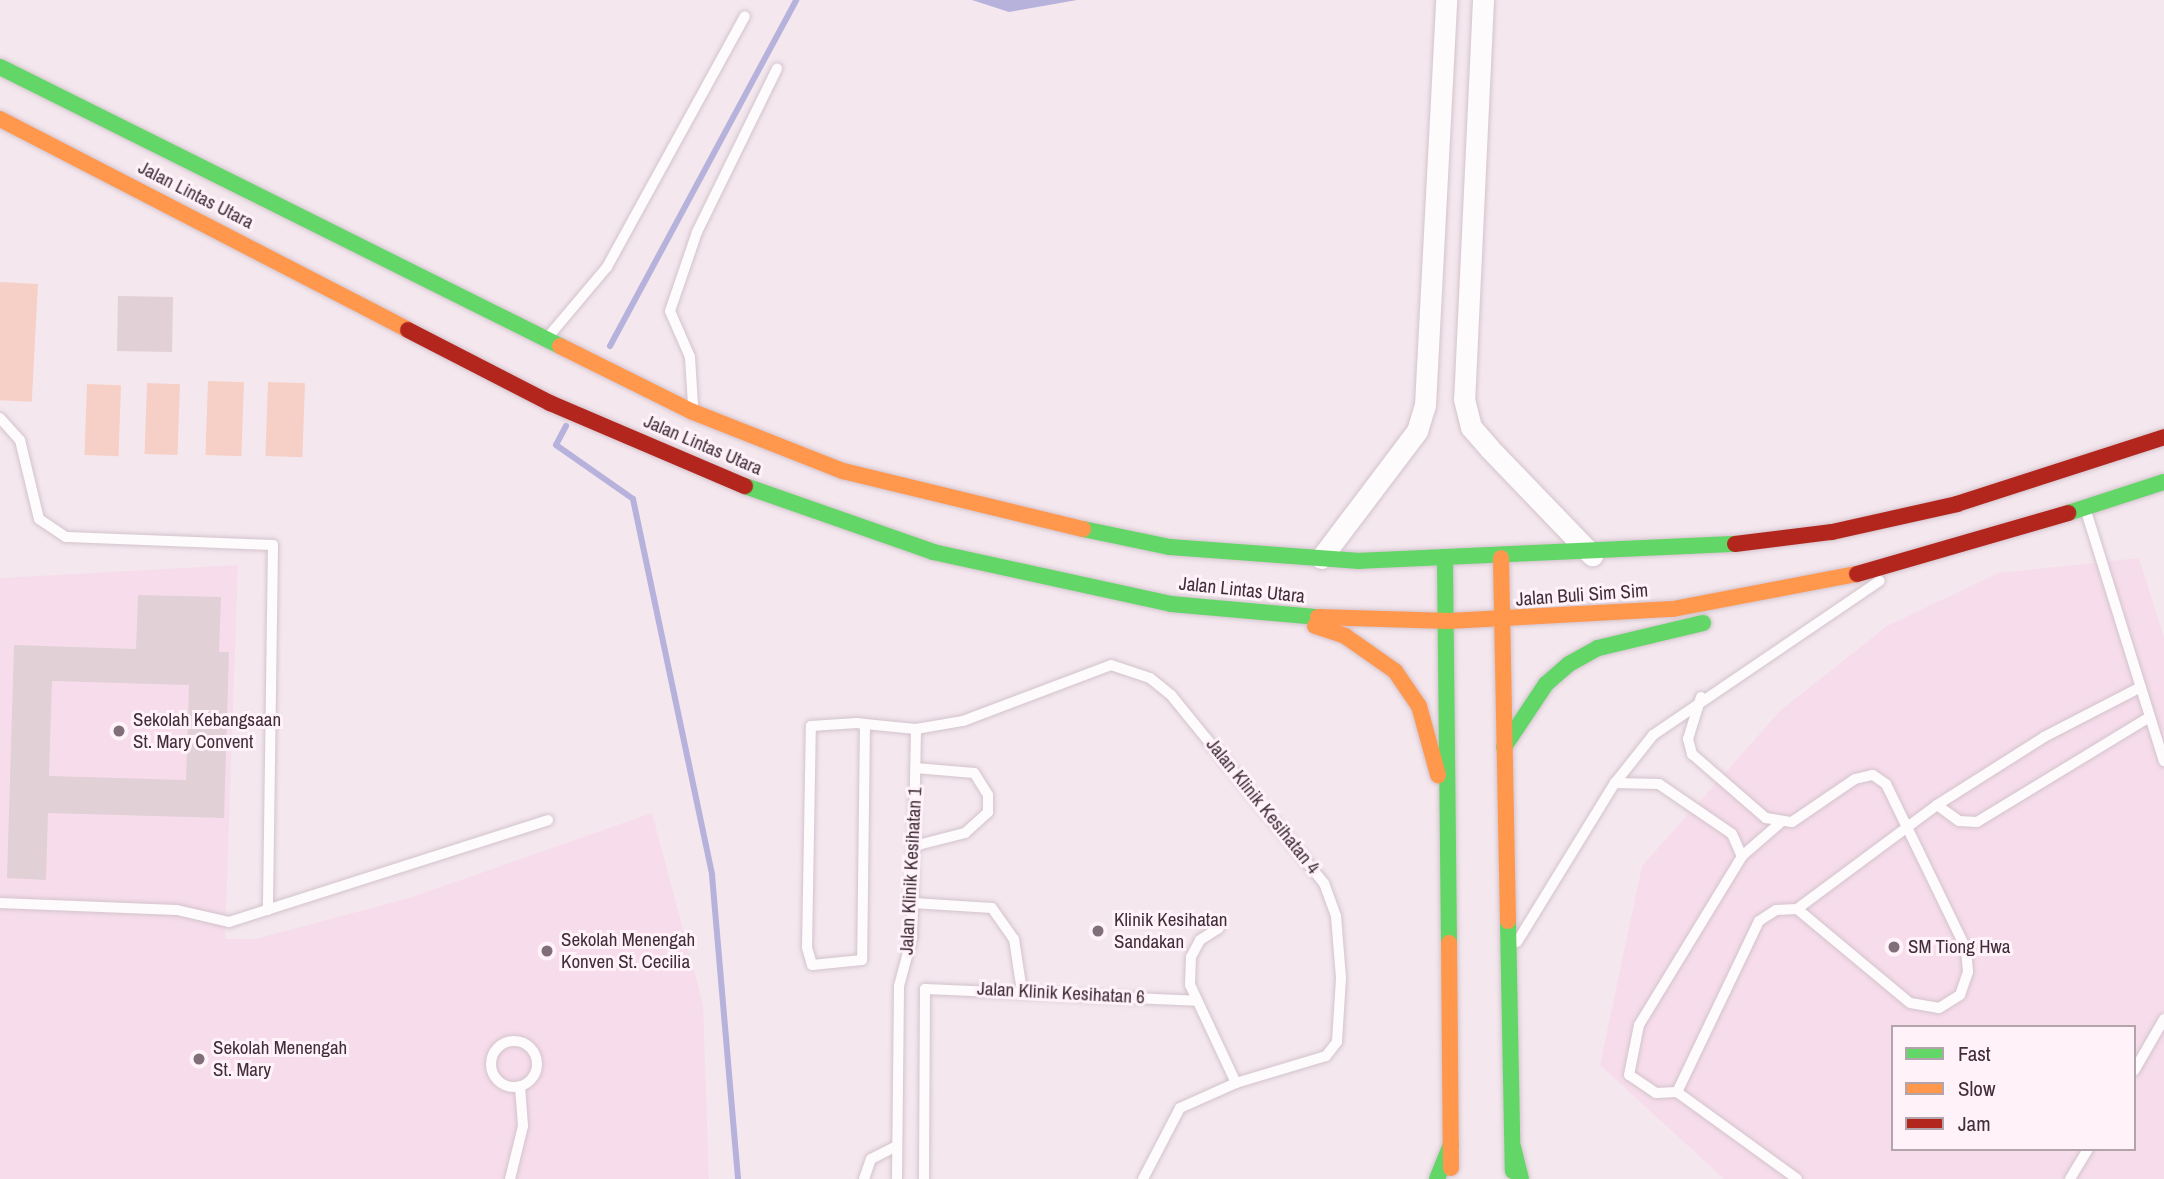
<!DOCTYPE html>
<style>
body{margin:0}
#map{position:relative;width:2164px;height:1179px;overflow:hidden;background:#f4e7ee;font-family:"Archivo Narrow",sans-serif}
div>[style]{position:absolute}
.built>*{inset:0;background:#f7ddeb}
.green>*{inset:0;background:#f6d0c6;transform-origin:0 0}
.water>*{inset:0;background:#b6b2dc}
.stream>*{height:6px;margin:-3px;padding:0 3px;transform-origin:3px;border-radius:3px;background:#b6b2dc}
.building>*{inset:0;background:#e1d0d5;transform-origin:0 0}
.roads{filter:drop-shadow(0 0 2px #d3c3cc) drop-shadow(0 0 2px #d3c3cc)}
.lane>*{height:10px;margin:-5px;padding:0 5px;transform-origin:5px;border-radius:5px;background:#fdfbfc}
.lane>.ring{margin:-5px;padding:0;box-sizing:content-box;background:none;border:10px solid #fdfbfc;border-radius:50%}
.street>*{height:21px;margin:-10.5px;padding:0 10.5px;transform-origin:10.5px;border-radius:10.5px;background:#fdfbfc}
.fast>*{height:16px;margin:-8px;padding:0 8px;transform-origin:8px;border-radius:8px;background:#63d668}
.slow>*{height:16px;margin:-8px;padding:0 8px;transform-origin:8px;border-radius:8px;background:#ff974d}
.jam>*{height:16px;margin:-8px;padding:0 8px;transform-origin:8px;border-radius:8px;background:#b3261e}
.dots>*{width:19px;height:19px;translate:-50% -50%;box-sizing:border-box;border:4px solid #fff3f9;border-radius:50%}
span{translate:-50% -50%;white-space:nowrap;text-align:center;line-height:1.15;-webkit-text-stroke:6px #fff3f9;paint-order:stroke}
.street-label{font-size:19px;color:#422d39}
.poi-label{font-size:19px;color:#422d39}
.left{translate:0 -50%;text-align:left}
.legend{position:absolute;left:1891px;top:1025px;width:245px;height:126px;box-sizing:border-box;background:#fff3f9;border:2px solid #b3a4ac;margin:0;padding:9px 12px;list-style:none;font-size:21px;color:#422d39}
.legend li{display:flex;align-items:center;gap:14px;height:35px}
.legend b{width:35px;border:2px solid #b3a4ac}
</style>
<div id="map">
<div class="built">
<div style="clip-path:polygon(evenodd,2139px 558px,2164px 637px,2164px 1179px,1724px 1179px,1600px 1065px,1642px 866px,1781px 710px,1887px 626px,1998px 573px,2139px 558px,1893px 1027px,2134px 1027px,2134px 1149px,1893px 1149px,1893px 1027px)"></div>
<div style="clip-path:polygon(238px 565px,225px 939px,255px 939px,409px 898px,652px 813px,703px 1004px,709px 1179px,0 1179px,0 578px)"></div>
</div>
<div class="green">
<div style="left:0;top:282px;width:38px;height:118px;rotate:3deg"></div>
<div style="left:208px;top:381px;width:36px;height:74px;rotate:2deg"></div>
<div style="left:268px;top:382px;width:37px;height:74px;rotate:2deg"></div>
<div style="left:147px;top:383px;width:33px;height:71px;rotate:2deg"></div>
<div style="left:87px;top:384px;width:34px;height:71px;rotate:2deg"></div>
</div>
<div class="water">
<div style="clip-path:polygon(972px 0,1077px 0,1009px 12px)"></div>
</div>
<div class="stream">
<div style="left:610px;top:346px;width:393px;rotate:-61.7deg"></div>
<div style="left:566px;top:426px;width:21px;rotate:118deg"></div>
<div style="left:556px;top:445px;width:94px;rotate:35deg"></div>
<div style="left:633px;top:499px;width:384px;rotate:78.1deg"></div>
<div style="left:712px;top:875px;width:305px;rotate:85.1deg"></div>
</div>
<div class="building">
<div style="left:118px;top:296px;width:55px;height:55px;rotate:1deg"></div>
<div style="clip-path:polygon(evenodd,138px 595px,221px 597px,219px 652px,229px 652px,224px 818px,48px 813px,46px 880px,7px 878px,14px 645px,136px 649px,138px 595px,52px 681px,189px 685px,186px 780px,49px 776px,52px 681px)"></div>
</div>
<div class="roads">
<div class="lane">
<div style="left:548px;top:337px;width:92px;rotate:-49.9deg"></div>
<div style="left:607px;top:267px;width:286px;rotate:-61.2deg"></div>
<div style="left:693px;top:405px;width:48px;rotate:-93.6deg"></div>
<div style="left:690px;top:357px;width:50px;rotate:-113.5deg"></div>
<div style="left:670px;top:311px;width:83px;rotate:-71.1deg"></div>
<div style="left:697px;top:232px;width:182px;rotate:-63.9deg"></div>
<div style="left:0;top:418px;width:30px;rotate:48deg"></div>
<div style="left:20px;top:440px;width:81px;rotate:76.5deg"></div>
<div style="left:39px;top:519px;width:32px;rotate:34deg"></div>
<div style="left:66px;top:537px;width:207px;rotate:2.2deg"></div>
<div style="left:273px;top:545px;width:365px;rotate:90.8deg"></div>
<div style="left:2086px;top:511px;width:262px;rotate:72.7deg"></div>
<div style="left:1701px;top:697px;width:44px;rotate:107.2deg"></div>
<div style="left:1688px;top:739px;width:16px;rotate:75deg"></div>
<div style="left:1692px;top:754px;width:98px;rotate:40.9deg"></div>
<div style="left:1766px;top:818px;width:26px;rotate:9deg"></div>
<div style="left:1792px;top:822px;width:76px;rotate:-34.3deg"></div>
<div style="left:1855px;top:779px;width:18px;rotate:-13deg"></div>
<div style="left:1873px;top:775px;width:16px;rotate:35deg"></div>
<div style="left:1886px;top:784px;width:183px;rotate:64.1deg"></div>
<div style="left:1966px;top:949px;width:23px;rotate:85deg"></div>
<div style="left:1968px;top:972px;width:24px;rotate:109deg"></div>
<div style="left:1960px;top:995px;width:25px;rotate:148deg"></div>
<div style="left:1939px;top:1008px;width:29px;rotate:-170deg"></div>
<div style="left:1910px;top:1003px;width:147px;rotate:-140.2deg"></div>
<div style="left:1797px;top:909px;width:21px;rotate:177deg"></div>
<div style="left:1776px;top:910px;width:20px;rotate:147deg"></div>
<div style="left:1759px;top:921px;width:190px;rotate:115.6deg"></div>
<div style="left:1677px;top:1092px;width:21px;rotate:177deg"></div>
<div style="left:1656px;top:1093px;width:32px;rotate:-146deg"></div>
<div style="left:1629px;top:1075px;width:51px;rotate:-78.7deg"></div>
<div style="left:1639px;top:1025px;width:198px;rotate:-58.6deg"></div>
<div style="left:1742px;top:856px;width:50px;rotate:-41deg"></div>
<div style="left:865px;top:724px;width:236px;rotate:90.7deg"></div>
<div style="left:862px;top:960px;width:50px;rotate:174.3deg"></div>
<div style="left:812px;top:965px;width:19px;rotate:-106deg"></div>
<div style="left:807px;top:947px;width:221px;rotate:-89deg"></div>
<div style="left:811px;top:726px;width:46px;rotate:-3.7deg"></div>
<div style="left:857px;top:723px;width:8px;rotate:7deg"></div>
<div style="left:865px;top:724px;width:51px;rotate:5.6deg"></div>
<div style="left:916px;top:729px;width:48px;rotate:-9.7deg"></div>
<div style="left:963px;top:721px;width:158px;rotate:-20.7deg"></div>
<div style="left:1111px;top:665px;width:41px;rotate:18.4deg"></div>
<div style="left:1150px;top:678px;width:27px;rotate:39deg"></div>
<div style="left:1171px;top:695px;width:242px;rotate:50.9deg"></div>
<div style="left:1324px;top:883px;width:35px;rotate:70deg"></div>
<div style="left:1336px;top:916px;width:62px;rotate:85.4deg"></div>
<div style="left:1341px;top:978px;width:64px;rotate:93.6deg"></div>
<div style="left:1337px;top:1042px;width:18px;rotate:128deg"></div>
<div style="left:1326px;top:1056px;width:94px;rotate:163.3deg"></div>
<div style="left:1236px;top:1083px;width:108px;rotate:-115.1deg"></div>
<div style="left:1190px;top:985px;width:28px;rotate:-88deg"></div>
<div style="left:1191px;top:957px;width:19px;rotate:-62deg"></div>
<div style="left:1200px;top:940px;width:22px;rotate:-32deg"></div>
<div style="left:1615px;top:783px;width:44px;rotate:1.3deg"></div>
<div style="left:1659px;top:784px;width:88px;rotate:34.4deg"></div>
<div style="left:1732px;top:834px;width:24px;rotate:66deg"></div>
<div style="left:1937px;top:805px;width:27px;rotate:36deg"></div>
<div style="left:1959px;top:821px;width:18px;rotate:3deg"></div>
<div style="left:1977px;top:822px;width:202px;rotate:-31.3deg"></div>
<div style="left:914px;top:846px;width:53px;rotate:-14.3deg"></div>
<div style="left:965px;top:833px;width:31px;rotate:-42deg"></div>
<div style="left:988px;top:812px;width:17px;rotate:-90deg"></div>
<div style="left:988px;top:795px;width:26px;rotate:-122deg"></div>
<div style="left:974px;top:773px;width:59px;rotate:-175.2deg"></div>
<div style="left:0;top:903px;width:177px;rotate:2.3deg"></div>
<div style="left:177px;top:910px;width:53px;rotate:13deg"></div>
<div style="left:229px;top:922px;width:335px;rotate:-17.7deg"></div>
<div style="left:913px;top:903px;width:79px;rotate:3.6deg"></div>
<div style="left:992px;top:908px;width:38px;rotate:55deg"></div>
<div style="left:1014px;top:939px;width:53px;rotate:81.3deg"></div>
<div style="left:1797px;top:909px;width:174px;rotate:-36.6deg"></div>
<div style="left:1937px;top:805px;width:127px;rotate:-32.4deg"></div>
<div style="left:2044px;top:737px;width:109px;rotate:-27.3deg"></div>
<div style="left:1517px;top:942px;width:187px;rotate:-58.4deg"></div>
<div style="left:1615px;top:783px;width:61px;rotate:-51.6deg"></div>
<div style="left:1653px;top:735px;width:274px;rotate:-34.2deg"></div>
<div class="ring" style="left:491px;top:1041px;width:36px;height:36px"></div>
<div style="left:2134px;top:1071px;width:60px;rotate:-60deg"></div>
<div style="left:1677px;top:1092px;width:148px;rotate:35.9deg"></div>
<div style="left:510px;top:1179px;width:55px;rotate:-76.2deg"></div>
<div style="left:523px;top:1126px;width:40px;rotate:-94.3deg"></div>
<div style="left:864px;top:1179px;width:21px;rotate:-71deg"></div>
<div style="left:871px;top:1159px;width:29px;rotate:-27deg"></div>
<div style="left:897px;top:1179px;width:193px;rotate:-89.4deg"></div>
<div style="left:899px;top:986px;width:51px;rotate:-75.1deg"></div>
<div style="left:912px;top:937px;width:208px;rotate:-88.9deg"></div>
<div style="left:924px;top:1179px;width:190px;rotate:-89.7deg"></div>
<div style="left:925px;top:989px;width:272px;rotate:2.5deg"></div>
<div style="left:1143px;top:1179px;width:80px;rotate:-62.5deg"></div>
<div style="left:1180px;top:1108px;width:61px;rotate:-24.1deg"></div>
<div style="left:2070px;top:1179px;width:35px;rotate:-59deg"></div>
</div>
<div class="street">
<div style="left:1483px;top:0;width:399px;rotate:92.7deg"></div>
<div style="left:1464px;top:399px;width:29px;rotate:76deg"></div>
<div style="left:1471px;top:427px;width:28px;rotate:49deg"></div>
<div style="left:1489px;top:448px;width:149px;rotate:46.1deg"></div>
<div style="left:1321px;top:558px;width:159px;rotate:-52.9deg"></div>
<div style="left:1417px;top:431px;width:27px;rotate:-73deg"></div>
<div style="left:1425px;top:405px;width:406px;rotate:-87deg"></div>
</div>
<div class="fast">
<div style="left:0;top:67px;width:626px;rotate:26.48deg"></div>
<div style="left:745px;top:486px;width:199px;rotate:19.3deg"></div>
<div style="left:933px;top:552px;width:244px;rotate:12.3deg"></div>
<div style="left:1171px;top:604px;width:148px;rotate:5.1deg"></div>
<div style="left:2068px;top:513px;width:101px;rotate:-17.9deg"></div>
<div style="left:1083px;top:529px;width:89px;rotate:11.7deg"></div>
<div style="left:1170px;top:547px;width:190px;rotate:4.2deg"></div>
<div style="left:1359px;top:561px;width:376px;rotate:-2.6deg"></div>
<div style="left:1445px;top:561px;width:382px;rotate:89.4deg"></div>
<div style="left:1504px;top:747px;width:76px;rotate:-56.3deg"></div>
<div style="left:1546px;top:684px;width:30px;rotate:-41deg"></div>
<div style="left:1569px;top:664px;width:33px;rotate:-29deg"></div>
<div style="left:1598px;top:648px;width:108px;rotate:-13.4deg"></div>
<div style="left:1508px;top:921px;width:250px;rotate:88.9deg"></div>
<div style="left:1513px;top:1147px;width:33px;rotate:76deg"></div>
<div style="left:1437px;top:1179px;width:37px;rotate:-68deg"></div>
</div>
<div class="slow">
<div style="left:0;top:119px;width:459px;rotate:27.3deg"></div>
<div style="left:560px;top:346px;width:148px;rotate:26.4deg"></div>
<div style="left:693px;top:412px;width:161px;rotate:21.5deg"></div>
<div style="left:843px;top:471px;width:247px;rotate:13.6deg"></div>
<div style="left:1501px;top:558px;width:363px;rotate:88.9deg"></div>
<div style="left:1318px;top:617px;width:131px;rotate:1.7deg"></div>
<div style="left:1449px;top:621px;width:224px;rotate:-3.1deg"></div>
<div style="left:1673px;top:609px;width:187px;rotate:-10.8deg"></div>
<div style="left:1315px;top:626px;width:32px;rotate:18deg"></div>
<div style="left:1345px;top:636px;width:61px;rotate:35deg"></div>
<div style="left:1395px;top:671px;width:42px;rotate:55.6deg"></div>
<div style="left:1419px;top:706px;width:72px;rotate:74.6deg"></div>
<div style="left:1449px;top:943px;width:225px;rotate:89.5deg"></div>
</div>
<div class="jam">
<div style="left:408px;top:330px;width:160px;rotate:27.2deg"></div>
<div style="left:550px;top:403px;width:212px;rotate:23.1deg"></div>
<div style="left:1735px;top:544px;width:98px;rotate:-7.1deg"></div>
<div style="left:1832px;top:532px;width:128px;rotate:-12.6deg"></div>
<div style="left:1957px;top:504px;width:218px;rotate:-17.9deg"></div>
<div style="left:1857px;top:574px;width:220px;rotate:-16.1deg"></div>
</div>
</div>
<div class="dots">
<div style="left:119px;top:731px;background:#806e78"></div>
<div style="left:1098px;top:931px;background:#806e78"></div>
<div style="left:1894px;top:947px;background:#806e78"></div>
<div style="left:547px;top:951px;background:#806e78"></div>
<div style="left:199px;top:1059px;background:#806e78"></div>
</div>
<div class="street-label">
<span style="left:196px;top:195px;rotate:27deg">Jalan Lintas Utara</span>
<span style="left:703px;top:445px;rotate:23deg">Jalan Lintas Utara</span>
<span style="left:1242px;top:590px;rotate:6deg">Jalan Lintas Utara</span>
<span style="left:1582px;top:595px;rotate:-4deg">Jalan Buli Sim Sim</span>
<span style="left:1263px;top:806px;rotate:51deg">Jalan Klinik Kesihatan 4</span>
<span style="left:911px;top:871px;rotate:-87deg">Jalan Klinik Kesihatan 1</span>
<span style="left:1061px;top:993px;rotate:3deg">Jalan Klinik Kesihatan 6</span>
</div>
<div class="poi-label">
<span class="left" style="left:133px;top:731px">Sekolah Kebangsaan<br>St. Mary Convent</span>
<span class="left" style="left:1114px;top:931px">Klinik Kesihatan<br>Sandakan</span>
<span class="left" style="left:561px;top:951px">Sekolah Menengah<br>Konven St. Cecilia</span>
<span class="left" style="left:1908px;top:947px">SM Tiong Hwa</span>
<span class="left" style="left:213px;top:1059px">Sekolah Menengah<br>St. Mary</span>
</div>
<ul class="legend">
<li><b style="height:9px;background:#63d668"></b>Fast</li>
<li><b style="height:9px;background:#ff974d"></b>Slow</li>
<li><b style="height:9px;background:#b3261e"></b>Jam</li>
</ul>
</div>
